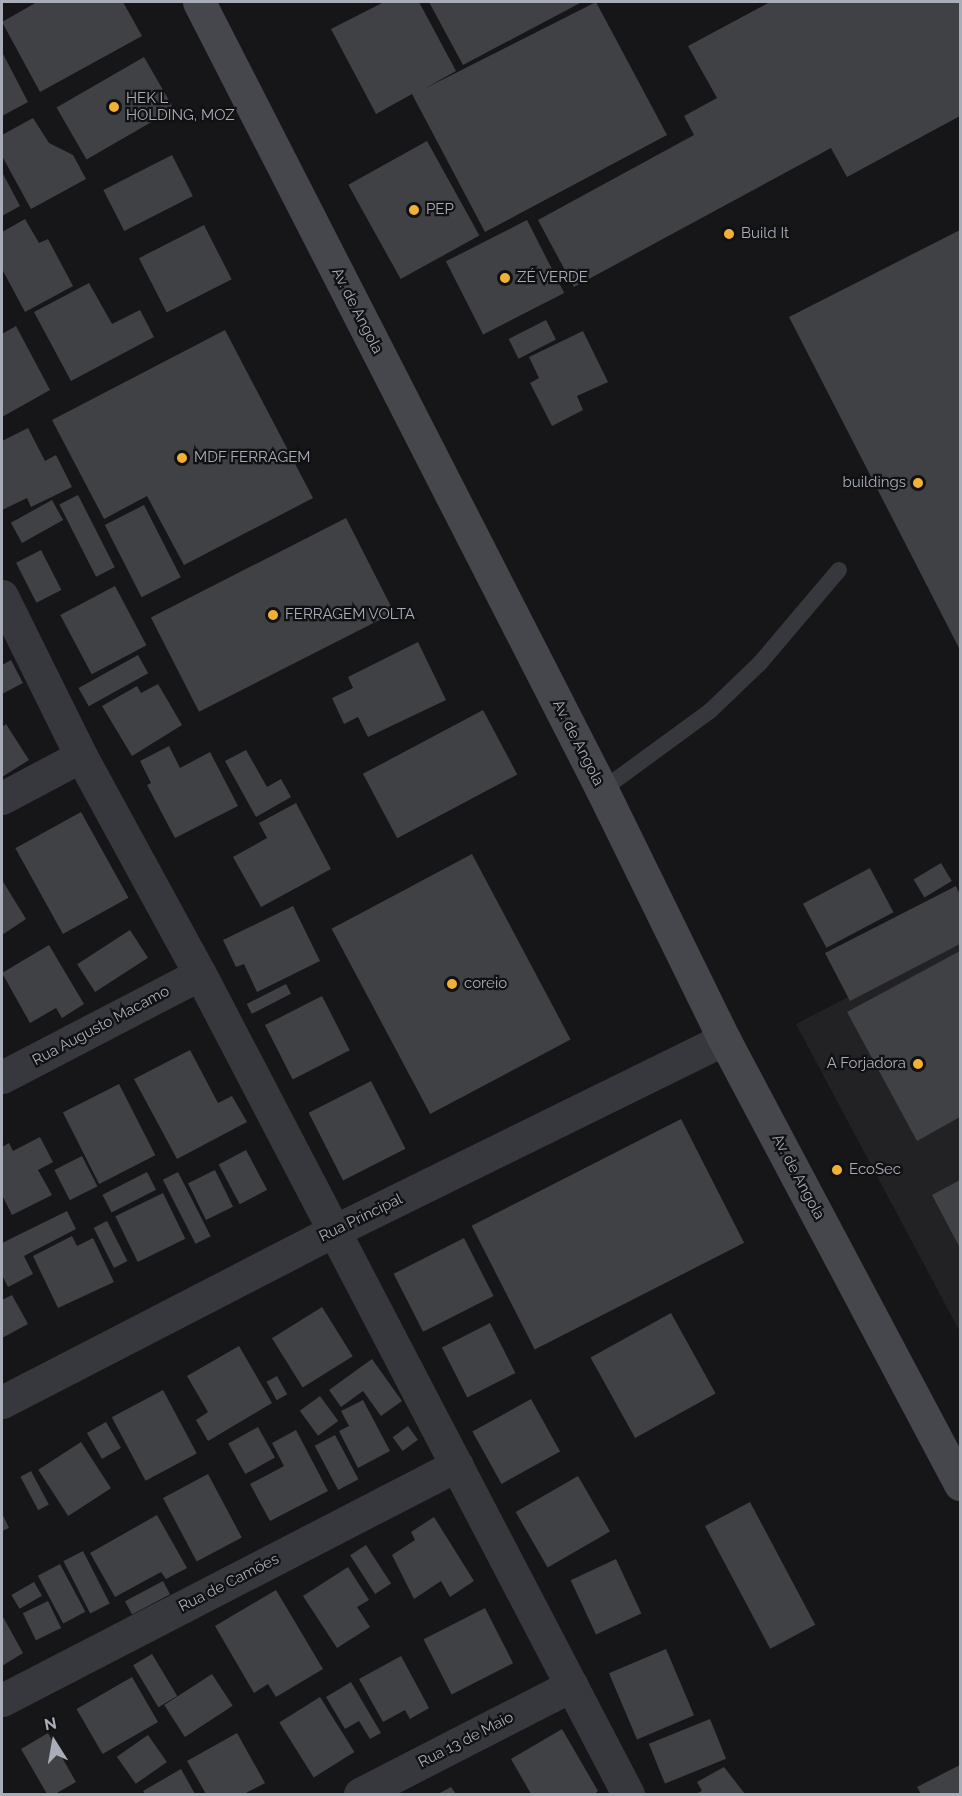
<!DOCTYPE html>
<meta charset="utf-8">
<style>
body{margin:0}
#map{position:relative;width:962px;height:1796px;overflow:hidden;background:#161618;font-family:Raleway,sans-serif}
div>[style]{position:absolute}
.built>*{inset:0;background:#222225}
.building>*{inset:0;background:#404145;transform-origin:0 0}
.service>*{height:16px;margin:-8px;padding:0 8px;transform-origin:8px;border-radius:8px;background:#37383d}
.minor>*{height:33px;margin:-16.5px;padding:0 16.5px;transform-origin:16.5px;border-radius:16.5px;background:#37383d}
.secondary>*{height:33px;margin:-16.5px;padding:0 16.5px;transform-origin:16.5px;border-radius:16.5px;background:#45474d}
.dots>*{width:16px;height:16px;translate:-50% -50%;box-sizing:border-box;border:3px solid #111113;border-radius:50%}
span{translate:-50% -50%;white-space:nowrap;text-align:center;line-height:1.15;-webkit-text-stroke:4.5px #111113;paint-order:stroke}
.poi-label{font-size:15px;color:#a8adb8}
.left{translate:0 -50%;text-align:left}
.right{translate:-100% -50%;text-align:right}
.street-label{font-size:15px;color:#a8adb8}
.frame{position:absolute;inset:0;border:3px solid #a8adb8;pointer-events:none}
.north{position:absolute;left:24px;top:1712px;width:60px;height:60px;-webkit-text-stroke:4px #111113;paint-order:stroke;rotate:349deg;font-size:16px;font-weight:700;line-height:24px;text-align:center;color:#a8adb8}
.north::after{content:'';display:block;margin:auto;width:21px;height:27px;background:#a8adb8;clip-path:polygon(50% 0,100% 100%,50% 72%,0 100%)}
</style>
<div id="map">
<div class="built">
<div style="clip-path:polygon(960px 939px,960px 1332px,796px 1024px)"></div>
</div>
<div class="building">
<div style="clip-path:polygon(37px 2px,123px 2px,142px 36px,40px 92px,2px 22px)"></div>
<div style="clip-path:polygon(384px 2px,419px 2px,456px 71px,424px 89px,596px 2px,667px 135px,485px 232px,412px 94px,376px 114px,331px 29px)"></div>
<div style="clip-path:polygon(429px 2px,582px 2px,463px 65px)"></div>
<div style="clip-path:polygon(770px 2px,960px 2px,960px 116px,847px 177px,831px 148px,574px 287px,538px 220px,694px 135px,684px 116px,717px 98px,688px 46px)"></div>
<div style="clip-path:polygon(2px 52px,28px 102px,2px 116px)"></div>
<div style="left:144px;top:57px;width:60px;height:101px;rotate:60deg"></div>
<div style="clip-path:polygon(33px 118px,49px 143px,73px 155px,86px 179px,31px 209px,2px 156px,2px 135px)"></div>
<div style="left:427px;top:141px;width:108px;height:90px;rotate:61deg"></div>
<div style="left:172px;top:155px;width:46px;height:77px;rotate:63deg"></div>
<div style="clip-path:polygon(2px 172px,20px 206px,2px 216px)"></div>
<div style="clip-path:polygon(25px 219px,39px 243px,48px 239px,73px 286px,25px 312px,2px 269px,2px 232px)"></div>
<div style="left:527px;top:220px;width:82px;height:91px;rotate:63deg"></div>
<div style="left:204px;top:225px;width:61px;height:73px;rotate:63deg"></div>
<div style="clip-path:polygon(960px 230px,960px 650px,789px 317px)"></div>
<div style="clip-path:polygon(89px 283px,112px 324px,140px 310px,154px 337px,71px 381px,34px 312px)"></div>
<div style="left:546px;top:320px;width:22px;height:42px;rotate:63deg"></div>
<div style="clip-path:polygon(16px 326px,50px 390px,2px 417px,2px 334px)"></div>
<div style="clip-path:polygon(225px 330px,313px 498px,184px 565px,147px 496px,104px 519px,52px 420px)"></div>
<div style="clip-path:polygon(583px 331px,608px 382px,577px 396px,583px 410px,552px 426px,530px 383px,539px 378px,529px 357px)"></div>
<div style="clip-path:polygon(28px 428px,45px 461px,56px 455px,72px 487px,31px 507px,27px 498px,2px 510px,2px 441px)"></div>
<div style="left:78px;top:495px;width:81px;height:21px;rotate:63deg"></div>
<div style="left:52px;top:500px;width:23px;height:47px;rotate:61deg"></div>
<div style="left:144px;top:505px;width:81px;height:44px;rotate:63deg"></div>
<div style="left:346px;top:518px;width:106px;height:219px;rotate:63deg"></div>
<div style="left:41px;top:550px;width:45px;height:28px;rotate:63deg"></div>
<div style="left:115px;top:586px;width:67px;height:62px;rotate:62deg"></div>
<div style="clip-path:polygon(418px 642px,446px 700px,368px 737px,358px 717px,344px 724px,332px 698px,353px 688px,348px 677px)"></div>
<div style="left:138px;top:655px;width:21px;height:68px;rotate:61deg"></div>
<div style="clip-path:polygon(11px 660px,23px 683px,2px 694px,2px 665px)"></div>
<div style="clip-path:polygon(158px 684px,182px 725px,132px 756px,102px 706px,137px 686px,141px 693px)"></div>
<div style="left:483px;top:710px;width:73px;height:136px;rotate:62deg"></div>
<div style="clip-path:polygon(6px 724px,29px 760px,2px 777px,2px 727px)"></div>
<div style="clip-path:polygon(169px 746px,180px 768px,210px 752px,238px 806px,175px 838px,147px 785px,151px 783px,140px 761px)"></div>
<div style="clip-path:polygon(246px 750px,267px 787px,281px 779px,291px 797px,256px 817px,225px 761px)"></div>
<div style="clip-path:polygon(296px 803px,331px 869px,261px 907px,233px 857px,267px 838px,259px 823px)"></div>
<div style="left:81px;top:812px;width:98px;height:75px;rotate:61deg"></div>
<div style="left:472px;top:854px;width:210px;height:159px;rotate:62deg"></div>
<div style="left:941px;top:863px;width:21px;height:32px;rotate:59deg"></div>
<div style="left:870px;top:868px;width:50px;height:76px;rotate:62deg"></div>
<div style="clip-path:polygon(2px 880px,26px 919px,2px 935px)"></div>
<div style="clip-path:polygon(956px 886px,960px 895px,960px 944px,850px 1001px,825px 953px)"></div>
<div style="clip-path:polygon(293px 906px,320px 961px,257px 992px,244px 964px,236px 967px,223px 940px)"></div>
<div style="left:130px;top:930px;width:33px;height:63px;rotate:57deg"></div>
<div style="clip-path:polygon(49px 945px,84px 1004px,62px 1018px,56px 1008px,30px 1023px,2px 973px)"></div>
<div style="clip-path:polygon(960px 951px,960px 1117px,917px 1141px,847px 1012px)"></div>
<div style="left:286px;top:984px;width:11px;height:44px;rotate:63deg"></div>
<div style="left:322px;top:996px;width:61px;height:64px;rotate:63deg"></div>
<div style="clip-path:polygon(190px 1050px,218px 1103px,232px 1096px,247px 1122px,177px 1159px,134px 1079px)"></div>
<div style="left:371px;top:1081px;width:76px;height:70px;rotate:63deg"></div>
<div style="left:119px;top:1084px;width:80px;height:63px;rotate:63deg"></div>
<div style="left:681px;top:1119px;width:139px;height:235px;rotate:63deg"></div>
<div style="clip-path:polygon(40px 1137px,53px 1162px,38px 1170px,52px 1195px,12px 1215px,2px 1195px,2px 1147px,9px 1143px,13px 1151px)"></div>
<div style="left:246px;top:1150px;width:45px;height:31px;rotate:62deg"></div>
<div style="left:82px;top:1156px;width:34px;height:31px;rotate:63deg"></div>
<div style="left:215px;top:1170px;width:41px;height:30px;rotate:64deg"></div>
<div style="left:147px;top:1172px;width:20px;height:50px;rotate:63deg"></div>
<div style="left:178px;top:1172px;width:72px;height:17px;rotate:63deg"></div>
<div style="clip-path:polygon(960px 1180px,960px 1248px,932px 1195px)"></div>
<div style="left:163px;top:1193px;width:51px;height:53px;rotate:64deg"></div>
<div style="clip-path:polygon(67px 1211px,76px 1229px,24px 1256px,33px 1274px,8px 1287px,2px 1275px,2px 1243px)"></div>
<div style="left:107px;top:1221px;width:45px;height:15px;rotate:63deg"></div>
<div style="clip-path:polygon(72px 1236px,77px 1246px,93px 1238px,114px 1282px,58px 1308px,33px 1256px)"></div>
<div style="left:464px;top:1238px;width:65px;height:79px;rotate:63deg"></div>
<div style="clip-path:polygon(12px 1295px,28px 1324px,2px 1338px,2px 1300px)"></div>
<div style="left:322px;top:1307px;width:58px;height:59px;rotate:58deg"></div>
<div style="left:671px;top:1313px;width:92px;height:92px;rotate:61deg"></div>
<div style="left:490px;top:1323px;width:56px;height:54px;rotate:63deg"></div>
<div style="clip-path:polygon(239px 1346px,272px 1403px,208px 1441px,196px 1420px,208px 1412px,187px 1376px)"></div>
<div style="clip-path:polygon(372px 1359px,402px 1401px,381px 1416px,363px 1391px,341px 1407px,329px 1390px)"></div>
<div style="left:277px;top:1376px;width:21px;height:12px;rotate:61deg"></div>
<div style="left:163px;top:1390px;width:72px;height:58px;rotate:62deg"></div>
<div style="left:320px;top:1396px;width:31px;height:25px;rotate:54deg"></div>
<div style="left:531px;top:1399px;width:60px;height:67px;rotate:61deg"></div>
<div style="clip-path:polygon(363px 1400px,390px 1451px,358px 1468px,339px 1431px,349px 1426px,341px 1411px)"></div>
<div style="left:106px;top:1422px;width:30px;height:22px;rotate:60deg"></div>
<div style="left:408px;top:1426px;width:17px;height:19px;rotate:54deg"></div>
<div style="left:258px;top:1427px;width:35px;height:34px;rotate:61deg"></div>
<div style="clip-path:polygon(296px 1430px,328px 1491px,270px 1521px,250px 1484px,284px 1466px,272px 1443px)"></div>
<div style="left:335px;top:1435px;width:50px;height:23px;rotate:62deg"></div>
<div style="left:81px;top:1442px;width:55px;height:51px;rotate:57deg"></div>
<div style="left:31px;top:1471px;width:38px;height:12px;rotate:62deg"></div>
<div style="left:208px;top:1474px;width:72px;height:51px;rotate:62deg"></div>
<div style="left:578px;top:1476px;width:64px;height:72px;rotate:60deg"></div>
<div style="left:750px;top:1502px;width:139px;height:51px;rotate:62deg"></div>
<div style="clip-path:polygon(2px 1513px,9px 1528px,2px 1531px)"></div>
<div style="clip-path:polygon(157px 1515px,187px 1568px,166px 1579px,161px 1572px,115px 1597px,90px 1553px)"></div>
<div style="clip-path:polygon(434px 1517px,474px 1581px,450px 1597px,441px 1581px,414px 1599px,392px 1555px,415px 1540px,411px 1532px)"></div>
<div style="left:366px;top:1545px;width:46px;height:19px;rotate:57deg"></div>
<div style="left:83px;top:1551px;width:59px;height:22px;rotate:63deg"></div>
<div style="left:616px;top:1559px;width:60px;height:50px;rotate:65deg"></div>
<div style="left:60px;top:1564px;width:54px;height:25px;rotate:62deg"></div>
<div style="clip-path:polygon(348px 1567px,369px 1600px,357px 1607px,370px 1627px,337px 1648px,303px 1596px)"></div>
<div style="left:163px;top:1581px;width:15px;height:43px;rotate:62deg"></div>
<div style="left:34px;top:1582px;width:16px;height:26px;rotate:60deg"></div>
<div style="clip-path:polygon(276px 1590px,323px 1669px,276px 1697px,268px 1684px,254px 1693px,215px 1626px)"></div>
<div style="left:48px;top:1601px;width:30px;height:28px;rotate:64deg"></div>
<div style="left:485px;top:1608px;width:62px;height:69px;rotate:63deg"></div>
<div style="clip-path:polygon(2px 1615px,23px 1653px,2px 1666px)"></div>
<div style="left:666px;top:1649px;width:72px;height:62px;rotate:67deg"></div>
<div style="left:152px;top:1654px;width:49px;height:22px;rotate:59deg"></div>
<div style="clip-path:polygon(401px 1656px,429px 1708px,410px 1719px,405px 1710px,383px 1722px,359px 1679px)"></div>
<div style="left:212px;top:1674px;width:38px;height:57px;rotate:57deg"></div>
<div style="left:132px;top:1677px;width:52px;height:64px;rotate:60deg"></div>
<div style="clip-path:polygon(351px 1682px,381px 1733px,370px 1739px,359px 1721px,345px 1729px,326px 1697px)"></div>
<div style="left:320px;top:1697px;width:65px;height:48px;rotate:58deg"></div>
<div style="left:710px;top:1719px;width:43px;height:66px;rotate:68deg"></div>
<div style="clip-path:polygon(562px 1729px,598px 1791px,595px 1794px,531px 1794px,511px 1759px)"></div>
<div style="clip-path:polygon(48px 1733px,76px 1782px,55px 1794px,47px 1794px,21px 1749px)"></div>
<div style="clip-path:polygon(237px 1733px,265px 1783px,244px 1794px,206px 1794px,187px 1761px)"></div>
<div style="left:148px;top:1735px;width:33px;height:38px;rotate:55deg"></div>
<div style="clip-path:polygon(960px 1765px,960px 1794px,921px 1794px,917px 1787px)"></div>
<div style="clip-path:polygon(724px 1767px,745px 1794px,695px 1794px,702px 1791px,697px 1782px)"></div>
<div style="clip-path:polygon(181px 1769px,195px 1794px,145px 1794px,143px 1791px)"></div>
<div style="clip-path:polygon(451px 1787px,456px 1794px,438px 1794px)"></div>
</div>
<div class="service">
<div style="left:602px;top:790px;width:134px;rotate:-36.2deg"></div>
<div style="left:710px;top:711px;width:69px;rotate:-43.8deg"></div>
<div style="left:760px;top:663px;width:122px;rotate:-49.7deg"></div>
</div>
<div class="minor">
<div style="left:2px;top:596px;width:178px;rotate:63.7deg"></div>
<div style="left:81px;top:756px;width:248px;rotate:61.4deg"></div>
<div style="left:200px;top:974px;width:925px;rotate:62.44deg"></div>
<div style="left:2px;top:798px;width:89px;rotate:-28deg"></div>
<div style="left:2px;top:1077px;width:223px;rotate:-27.5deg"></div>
<div style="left:2px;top:1402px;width:373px;rotate:-27.3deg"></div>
<div style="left:334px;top:1231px;width:435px;rotate:-26.2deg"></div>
<div style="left:2px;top:1700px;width:512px;rotate:-27.32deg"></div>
<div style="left:360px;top:1794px;width:238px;rotate:-27.2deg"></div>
</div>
<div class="secondary">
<div style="left:199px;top:2px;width:885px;rotate:62.91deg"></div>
<div style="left:602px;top:790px;width:277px;rotate:63.9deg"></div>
<div style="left:724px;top:1039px;width:504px;rotate:62.06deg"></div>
</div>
<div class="dots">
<div style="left:114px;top:107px;background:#f2b134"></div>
<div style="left:414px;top:210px;background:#f2b134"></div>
<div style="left:729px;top:234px;background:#f2b134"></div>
<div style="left:505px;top:278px;background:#f2b134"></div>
<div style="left:182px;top:458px;background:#f2b134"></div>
<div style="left:918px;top:483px;background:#f2b134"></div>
<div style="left:273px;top:615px;background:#f2b134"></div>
<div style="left:452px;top:984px;background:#f2b134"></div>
<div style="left:918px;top:1064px;background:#f2b134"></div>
<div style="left:837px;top:1170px;background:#f2b134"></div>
</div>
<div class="poi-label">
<span class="left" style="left:126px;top:107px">HEK L<br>HOLDING, MOZ</span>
<span class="left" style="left:426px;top:210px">PEP</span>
<span class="left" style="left:741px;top:234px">Build It</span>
<span class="left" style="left:517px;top:278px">ZÉ VERDE</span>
<span class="left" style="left:194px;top:458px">MDF FERRAGEM</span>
<span class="right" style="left:906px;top:483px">buildings</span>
<span class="left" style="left:285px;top:615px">FERRAGEM VOLTA</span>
<span class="left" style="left:464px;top:984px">coreio</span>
<span class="right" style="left:906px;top:1064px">A Forjadora</span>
<span class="left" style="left:849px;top:1170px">EcoSec</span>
</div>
<div class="street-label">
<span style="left:357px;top:311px;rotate:63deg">Av. de Angola</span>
<span style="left:578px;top:743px;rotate:63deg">Av. de Angola</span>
<span style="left:101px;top:1026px;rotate:-28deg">Rua Augusto Macamo</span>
<span style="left:798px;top:1177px;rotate:62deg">Av. de Angola</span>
<span style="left:361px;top:1218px;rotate:-26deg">Rua Principal</span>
<span style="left:229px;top:1583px;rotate:-27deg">Rua de Camões</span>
<span style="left:466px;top:1740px;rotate:-27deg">Rua 13 de Maio</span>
</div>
<div class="frame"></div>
<div class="north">N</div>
</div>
